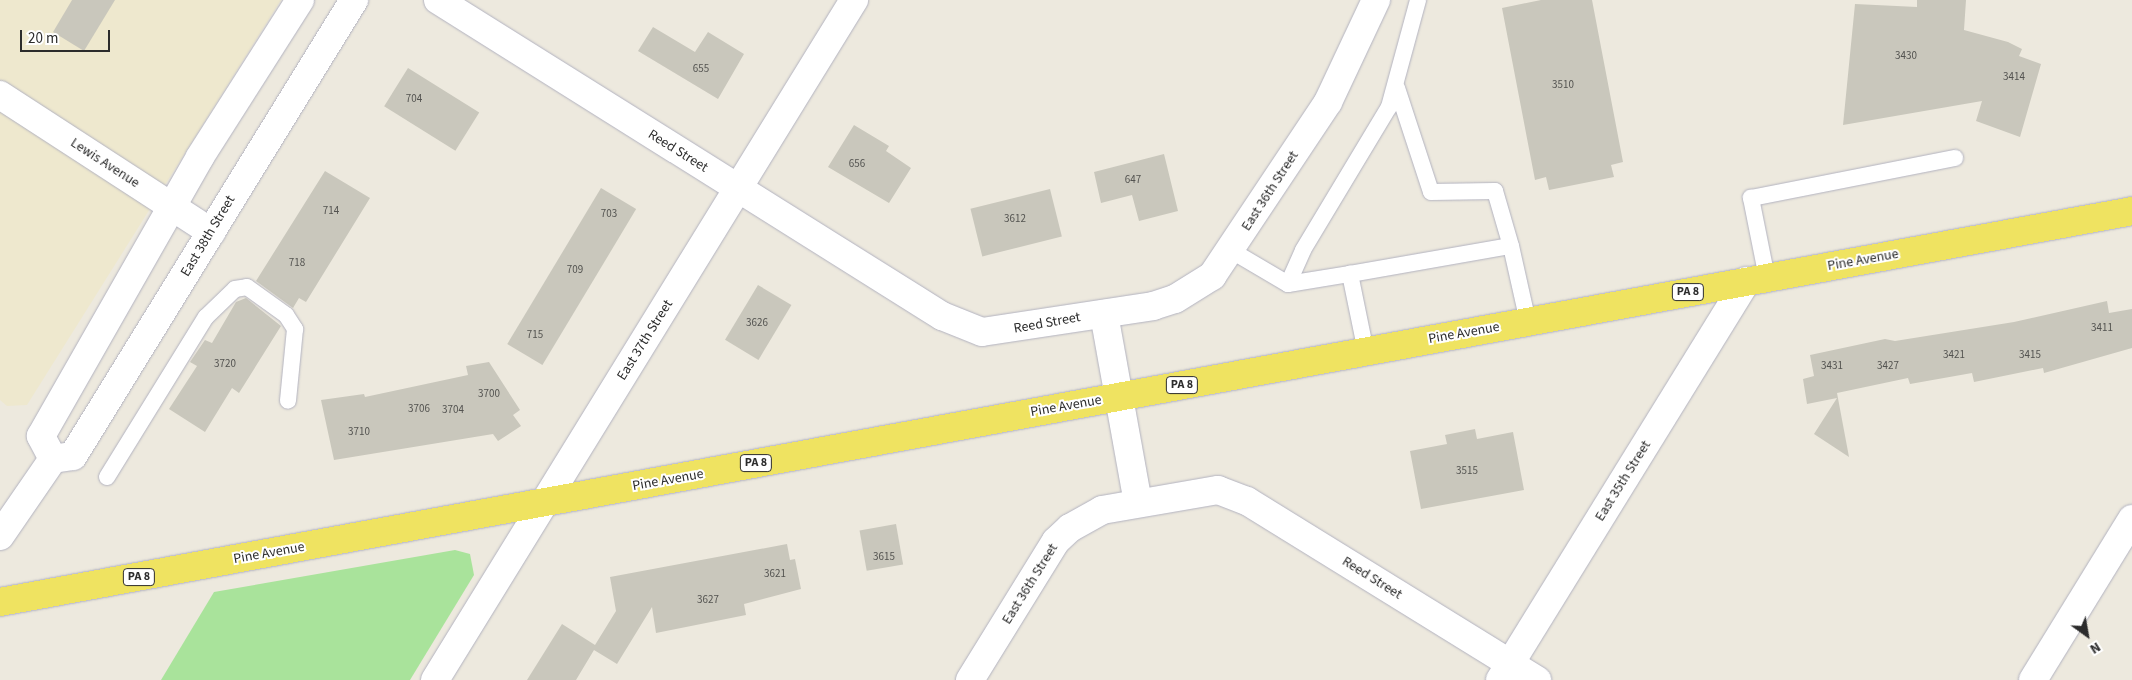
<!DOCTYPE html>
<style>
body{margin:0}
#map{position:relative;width:2132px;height:680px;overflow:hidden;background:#ede9de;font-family:"Source Sans 3",sans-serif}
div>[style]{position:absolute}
.education>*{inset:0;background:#eee8ce}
.green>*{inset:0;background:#a9e39b}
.building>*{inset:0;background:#c9c7bc;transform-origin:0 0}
.roads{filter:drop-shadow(0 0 1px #b2b2bf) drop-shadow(0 0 1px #b2b2bf)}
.lane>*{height:16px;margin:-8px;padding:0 8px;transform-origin:8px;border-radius:8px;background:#fff}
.street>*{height:28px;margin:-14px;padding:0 14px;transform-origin:14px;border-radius:14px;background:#fff}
.secondary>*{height:28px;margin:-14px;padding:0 14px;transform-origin:14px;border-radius:14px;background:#fff}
.primary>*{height:28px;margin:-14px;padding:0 14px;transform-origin:14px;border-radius:14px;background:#efe361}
span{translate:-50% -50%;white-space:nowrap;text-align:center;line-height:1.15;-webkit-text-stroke:4px #fff;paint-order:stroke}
.number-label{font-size:11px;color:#535350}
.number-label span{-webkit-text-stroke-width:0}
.shield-label span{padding:1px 4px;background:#fff;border:1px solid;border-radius:4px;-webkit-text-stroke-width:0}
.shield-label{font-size:12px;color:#2c2c2c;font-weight:700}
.street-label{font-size:14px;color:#2c2c2c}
.north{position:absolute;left:2062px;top:610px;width:50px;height:50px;-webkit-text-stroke:4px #fff;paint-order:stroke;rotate:148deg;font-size:14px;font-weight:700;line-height:20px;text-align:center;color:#2c2c2c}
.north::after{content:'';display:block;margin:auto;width:18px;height:22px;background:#2c2c2c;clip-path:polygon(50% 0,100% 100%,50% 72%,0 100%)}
.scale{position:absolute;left:20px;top:30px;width:90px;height:22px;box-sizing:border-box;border:2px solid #2c2c2c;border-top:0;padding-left:6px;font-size:15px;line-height:18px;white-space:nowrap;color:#2c2c2c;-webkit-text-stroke:4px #fff;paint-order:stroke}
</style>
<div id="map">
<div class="education">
<div style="clip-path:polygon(0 0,281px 0,27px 405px,7px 406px,0 400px)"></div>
</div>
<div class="green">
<div style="clip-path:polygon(455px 550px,470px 554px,474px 575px,410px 680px,161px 680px,214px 592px)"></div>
</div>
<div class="building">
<div style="clip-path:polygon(72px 0,115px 0,84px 51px,53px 32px)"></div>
<div style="clip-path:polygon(1541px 0,1592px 0,1623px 162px,1611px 165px,1614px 177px,1549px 190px,1546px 177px,1535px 180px,1502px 8px)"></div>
<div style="clip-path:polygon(1917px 0,1966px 0,1964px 30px,2008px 42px,2022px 49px,2019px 56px,2041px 64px,2020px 137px,1976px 121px,1982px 101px,1843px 125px,1855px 4px,1917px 7px)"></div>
<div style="clip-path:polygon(653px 27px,695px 52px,708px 32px,744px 54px,718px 99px,638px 51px)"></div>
<div style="left:408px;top:68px;width:84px;height:45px;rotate:32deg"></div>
<div style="clip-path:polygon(854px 125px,889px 146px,886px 151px,911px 168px,889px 203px,828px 167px)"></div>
<div style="clip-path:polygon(1164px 154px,1178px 211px,1139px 221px,1132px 195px,1101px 203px,1094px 172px)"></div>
<div style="clip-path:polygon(325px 171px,370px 198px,306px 302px,299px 298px,293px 308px,256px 281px)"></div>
<div style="left:601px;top:188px;width:41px;height:182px;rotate:31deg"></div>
<div style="left:1050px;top:189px;width:49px;height:82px;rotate:76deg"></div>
<div style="left:758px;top:285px;width:39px;height:64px;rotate:31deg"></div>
<div style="clip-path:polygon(246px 298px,281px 326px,239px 393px,232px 388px,205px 432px,169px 409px,197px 366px,190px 362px,205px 340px,212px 343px,236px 302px)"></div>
<div style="clip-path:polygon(2107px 301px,2109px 313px,2132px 309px,2132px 348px,2044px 373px,2043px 368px,1974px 382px,1972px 373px,1910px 384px,1908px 378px,1837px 393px,1849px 457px,1814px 434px,1837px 398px,1807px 404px,1803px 379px,1814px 376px,1810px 355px,1885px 339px,1895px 341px,2014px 322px)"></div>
<div style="clip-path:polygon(489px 362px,520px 410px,513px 415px,521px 426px,498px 441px,493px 434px,334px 460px,321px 400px,364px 394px,365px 397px,468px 375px,466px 366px)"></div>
<div style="clip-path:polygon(1475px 429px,1477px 439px,1513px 432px,1524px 490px,1421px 509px,1410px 451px,1447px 444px,1445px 435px)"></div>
<div style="left:896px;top:524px;width:41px;height:37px;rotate:80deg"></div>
<div style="clip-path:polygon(787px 544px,790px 560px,795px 559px,801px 589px,744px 604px,746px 615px,656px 633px,652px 607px,617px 664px,594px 650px,576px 680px,527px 680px,562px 624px,595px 645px,616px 611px,610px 577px)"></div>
</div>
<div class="roads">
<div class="lane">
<div style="left:1397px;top:88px;width:109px;rotate:71.9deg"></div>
<div style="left:1431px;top:192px;width:64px;rotate:-0.9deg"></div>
<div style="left:1495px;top:191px;width:57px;rotate:73.8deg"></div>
<div style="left:1232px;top:251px;width:65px;rotate:30.5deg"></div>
<div style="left:1288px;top:284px;width:63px;rotate:-9.2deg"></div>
<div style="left:1767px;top:278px;width:82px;rotate:-101.3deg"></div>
<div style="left:1751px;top:198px;width:208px;rotate:-11.1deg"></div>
<div style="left:1288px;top:284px;width:37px;rotate:-66deg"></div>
<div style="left:1303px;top:250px;width:167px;rotate:-59deg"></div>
<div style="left:1389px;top:107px;width:111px;rotate:-74.8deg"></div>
<div style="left:1366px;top:352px;width:80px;rotate:-101.6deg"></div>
<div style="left:1350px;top:274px;width:163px;rotate:-9.9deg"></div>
<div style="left:1511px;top:246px;width:78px;rotate:77.4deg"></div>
<div style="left:107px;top:477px;width:188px;rotate:-58.3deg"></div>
<div style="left:206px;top:317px;width:40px;rotate:-44deg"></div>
<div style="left:235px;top:289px;width:12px;rotate:-9deg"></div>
<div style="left:247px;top:287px;width:48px;rotate:35.7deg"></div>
<div style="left:286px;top:315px;width:17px;rotate:57deg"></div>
<div style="left:295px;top:329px;width:72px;rotate:95.6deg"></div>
</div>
<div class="street">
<div style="left:438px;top:0;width:595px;rotate:32.09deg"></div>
<div style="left:942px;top:316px;width:43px;rotate:21.8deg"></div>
<div style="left:982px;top:332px;width:173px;rotate:-8.6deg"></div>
<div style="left:1153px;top:306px;width:23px;rotate:-18deg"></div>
<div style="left:1175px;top:299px;width:44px;rotate:-31.9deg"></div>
<div style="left:1212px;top:276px;width:209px;rotate:-56.3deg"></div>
<div style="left:1328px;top:102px;width:113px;rotate:-64.8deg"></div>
<div style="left:0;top:95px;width:252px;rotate:33deg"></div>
<div style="left:1104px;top:314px;width:192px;rotate:79.8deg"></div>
<div style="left:435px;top:680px;width:799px;rotate:-58.36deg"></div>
<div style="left:970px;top:680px;width:163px;rotate:-58.3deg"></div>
<div style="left:1056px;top:541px;width:19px;rotate:-43deg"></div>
<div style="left:1070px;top:528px;width:37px;rotate:-29deg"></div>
<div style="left:1102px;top:510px;width:118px;rotate:-9.8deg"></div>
<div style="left:1218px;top:490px;width:31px;rotate:21deg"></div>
<div style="left:1247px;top:501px;width:341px;rotate:31.7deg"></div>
<div style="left:1500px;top:680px;width:469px;rotate:-58.3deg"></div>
<div style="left:2033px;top:680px;width:189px;rotate:-58.4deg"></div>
</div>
<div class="secondary">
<div style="left:53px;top:459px;width:26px;rotate:-118deg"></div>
<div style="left:41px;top:436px;width:321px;rotate:-60.3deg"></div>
<div style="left:200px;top:157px;width:186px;rotate:-57.5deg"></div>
<div style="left:0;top:536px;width:93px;rotate:-55.5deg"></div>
<div style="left:53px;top:459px;width:20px;rotate:-9deg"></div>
<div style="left:73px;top:456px;width:536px;rotate:-58.36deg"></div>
</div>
<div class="primary">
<div style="left:0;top:602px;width:2168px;rotate:-10.39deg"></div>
</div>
</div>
<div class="number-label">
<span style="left:1906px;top:56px">3430</span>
<span style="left:701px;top:69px">655</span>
<span style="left:2014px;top:77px">3414</span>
<span style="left:1563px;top:85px">3510</span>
<span style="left:414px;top:99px">704</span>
<span style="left:857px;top:164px">656</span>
<span style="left:1133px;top:180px">647</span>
<span style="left:331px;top:211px">714</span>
<span style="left:609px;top:214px">703</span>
<span style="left:1015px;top:219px">3612</span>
<span style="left:297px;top:263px">718</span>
<span style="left:575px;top:270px">709</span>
<span style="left:757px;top:323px">3626</span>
<span style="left:2102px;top:328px">3411</span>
<span style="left:535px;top:335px">715</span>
<span style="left:1954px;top:355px">3421</span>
<span style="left:2030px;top:355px">3415</span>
<span style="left:225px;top:364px">3720</span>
<span style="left:1832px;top:366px">3431</span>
<span style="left:1888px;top:366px">3427</span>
<span style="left:489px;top:394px">3700</span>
<span style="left:419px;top:409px">3706</span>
<span style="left:453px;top:410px">3704</span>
<span style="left:359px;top:432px">3710</span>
<span style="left:1467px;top:471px">3515</span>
<span style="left:884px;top:557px">3615</span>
<span style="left:775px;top:574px">3621</span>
<span style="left:708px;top:600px">3627</span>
</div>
<div class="shield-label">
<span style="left:1688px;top:292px">PA 8</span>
<span style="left:1182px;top:385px">PA 8</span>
<span style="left:756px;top:463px">PA 8</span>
<span style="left:139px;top:577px">PA 8</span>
</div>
<div class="street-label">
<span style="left:678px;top:151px;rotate:32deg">Reed Street</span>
<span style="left:105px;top:163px;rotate:33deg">Lewis Avenue</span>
<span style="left:1270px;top:191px;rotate:-57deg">East 36th Street</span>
<span style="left:208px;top:236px;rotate:-59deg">East 38th Street</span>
<span style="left:1863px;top:260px;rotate:-10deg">Pine Avenue</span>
<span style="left:1047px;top:323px;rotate:-10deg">Reed Street</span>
<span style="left:1464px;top:333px;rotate:-10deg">Pine Avenue</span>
<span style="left:645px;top:340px;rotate:-58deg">East 37th Street</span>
<span style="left:1066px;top:406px;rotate:-10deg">Pine Avenue</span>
<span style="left:668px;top:480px;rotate:-10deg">Pine Avenue</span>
<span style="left:1623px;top:481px;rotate:-58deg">East 35th Street</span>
<span style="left:269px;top:553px;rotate:-10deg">Pine Avenue</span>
<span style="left:1372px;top:578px;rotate:32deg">Reed Street</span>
<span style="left:1030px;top:584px;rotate:-58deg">East 36th Street</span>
</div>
<div class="north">N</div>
<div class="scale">20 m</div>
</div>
